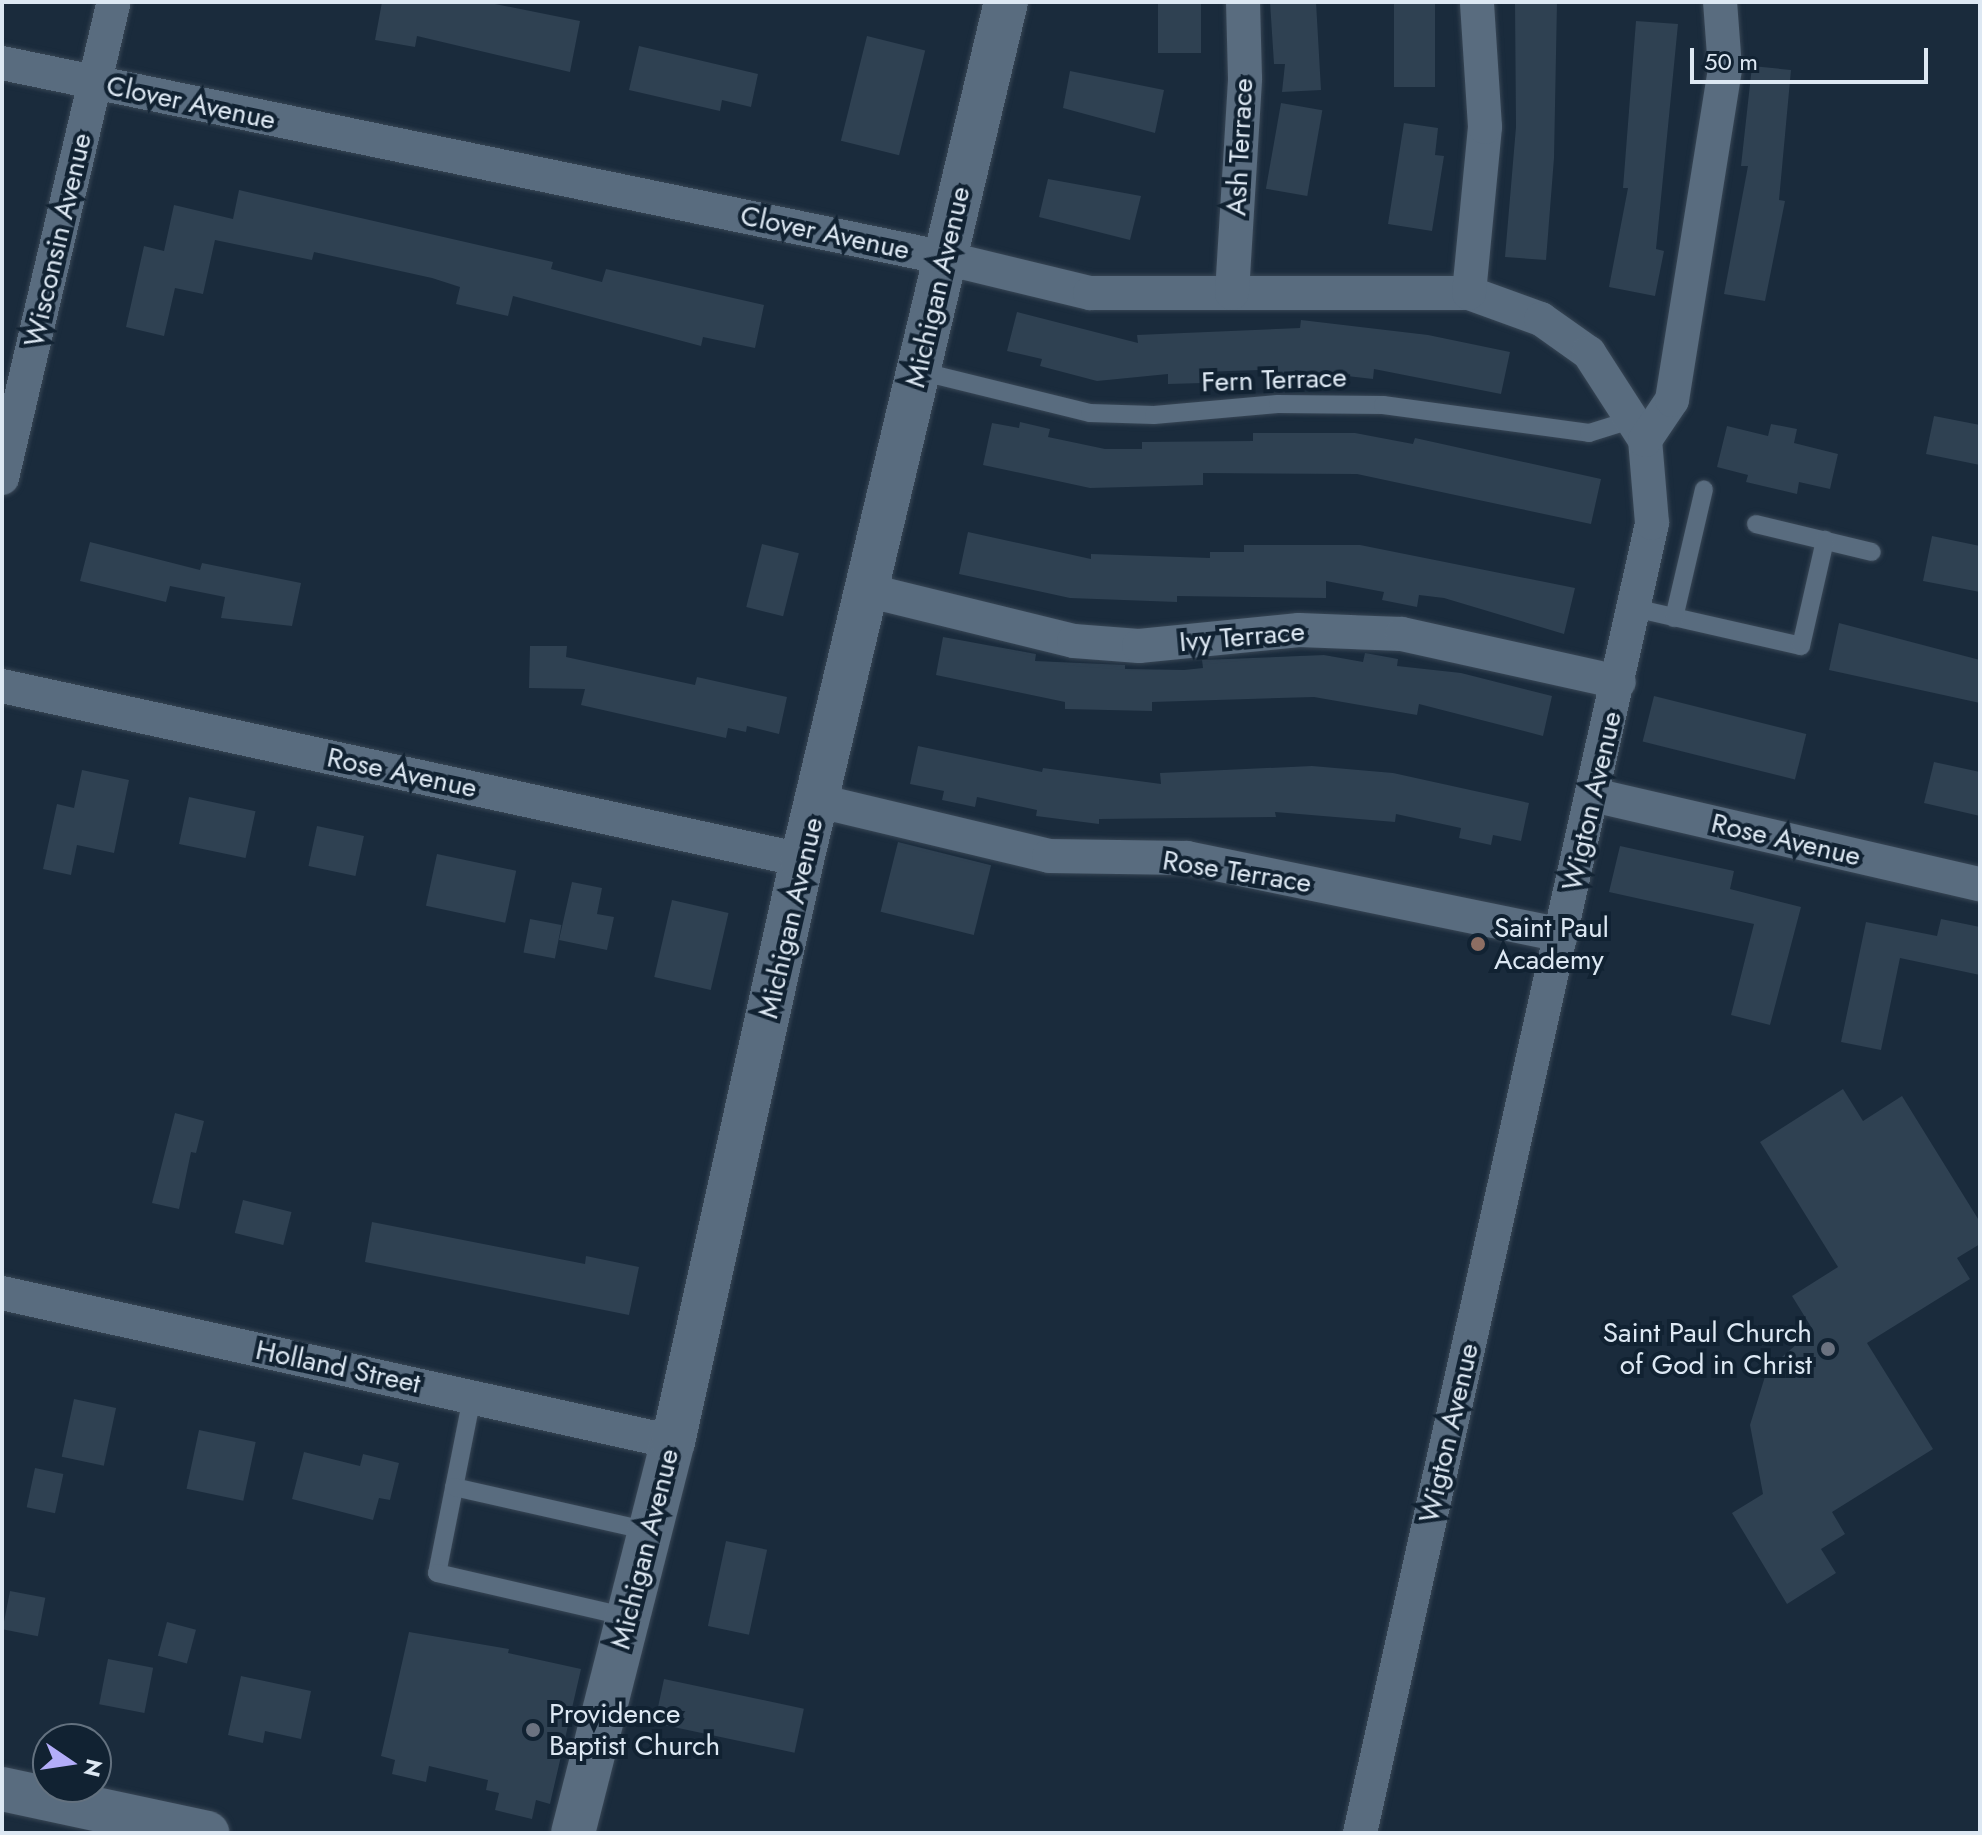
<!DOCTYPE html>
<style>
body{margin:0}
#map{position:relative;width:1982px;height:1835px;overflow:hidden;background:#1a2b3c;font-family:Jost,sans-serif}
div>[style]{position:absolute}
.building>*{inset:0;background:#2f4152;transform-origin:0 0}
.roads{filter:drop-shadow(0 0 2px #384655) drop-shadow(0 0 2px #384655)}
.lane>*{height:18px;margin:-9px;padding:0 9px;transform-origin:9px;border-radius:9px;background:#596c7f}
.street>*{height:34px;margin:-17px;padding:0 17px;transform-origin:17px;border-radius:17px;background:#596c7f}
.secondary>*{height:44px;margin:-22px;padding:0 22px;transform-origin:22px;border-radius:22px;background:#596c7f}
.dots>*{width:22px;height:22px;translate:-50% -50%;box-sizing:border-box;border:4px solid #112232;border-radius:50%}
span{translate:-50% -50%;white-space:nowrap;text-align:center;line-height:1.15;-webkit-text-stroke:8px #112232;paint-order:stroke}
.street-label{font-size:28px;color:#dde8f3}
.poi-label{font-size:28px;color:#dde8f3}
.left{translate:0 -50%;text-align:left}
.right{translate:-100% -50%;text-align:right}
.frame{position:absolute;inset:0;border:4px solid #dde8f3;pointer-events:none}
.north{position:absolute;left:32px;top:1723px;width:80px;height:80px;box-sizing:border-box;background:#112232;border:2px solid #63717f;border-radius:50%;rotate:103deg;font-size:22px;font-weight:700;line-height:32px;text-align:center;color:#dde8f3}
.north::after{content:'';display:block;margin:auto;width:28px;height:36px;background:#b3adf9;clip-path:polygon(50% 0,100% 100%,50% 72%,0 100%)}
.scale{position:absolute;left:1690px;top:48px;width:238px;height:36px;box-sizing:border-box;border:4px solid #dde8f3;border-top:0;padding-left:10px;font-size:24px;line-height:28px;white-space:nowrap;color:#dde8f3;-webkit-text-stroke:6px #112232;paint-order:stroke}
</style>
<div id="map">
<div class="building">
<div style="clip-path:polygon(382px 2px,485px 2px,580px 21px,570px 72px,417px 36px,415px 47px,375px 40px)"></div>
<div style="left:1158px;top:2px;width:43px;height:51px"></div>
<div style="clip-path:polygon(1270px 2px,1316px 2px,1321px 90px,1282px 92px,1285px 64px,1274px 64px)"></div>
<div style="left:1394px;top:2px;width:41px;height:85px"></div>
<div style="clip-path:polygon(1515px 2px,1557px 2px,1554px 158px,1546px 260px,1505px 257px,1516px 127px)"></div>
<div style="clip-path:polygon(1636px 21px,1678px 24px,1656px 249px,1664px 251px,1655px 296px,1609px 287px,1628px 188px,1623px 188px)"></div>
<div style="left:867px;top:36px;width:60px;height:108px;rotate:14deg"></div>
<div style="clip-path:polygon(639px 46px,758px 74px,751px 107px,722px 100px,720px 111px,629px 90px)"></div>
<div style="clip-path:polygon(1752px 66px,1791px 70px,1779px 200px,1785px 201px,1765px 301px,1724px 294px,1748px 166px,1741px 166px)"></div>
<div style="clip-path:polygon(1070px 71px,1164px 90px,1155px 133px,1063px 108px)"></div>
<div style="left:1281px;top:103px;width:42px;height:87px;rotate:10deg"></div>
<div style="clip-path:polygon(1404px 123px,1438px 128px,1435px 155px,1444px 156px,1432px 231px,1388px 224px)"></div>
<div style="clip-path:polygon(1048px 179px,1141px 196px,1130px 240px,1039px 217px)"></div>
<div style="clip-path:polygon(239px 190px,553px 262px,551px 269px,602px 282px,606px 269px,764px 305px,755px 348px,703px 337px,701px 346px,513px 296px,508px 316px,456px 304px,460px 287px,432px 278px,314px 252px,312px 260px,215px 240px,203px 294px,175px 288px,164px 336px,126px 327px,144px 246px,164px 251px,174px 205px,233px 219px)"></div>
<div style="clip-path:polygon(1017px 312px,1138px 343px,1137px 335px,1300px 328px,1301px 320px,1428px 335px,1510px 352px,1501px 394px,1374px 369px,1373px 379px,1295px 370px,1294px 375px,1260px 374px,1260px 370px,1202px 372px,1203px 383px,1168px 384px,1168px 374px,1097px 381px,1040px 366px,1042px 359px,1007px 351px)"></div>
<div style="clip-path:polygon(1934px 416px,1980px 425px,1980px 465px,1926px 454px)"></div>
<div style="clip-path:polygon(1020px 422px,1050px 429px,1048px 437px,1105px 449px,1142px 449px,1142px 442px,1253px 441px,1253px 433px,1355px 433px,1413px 444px,1415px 438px,1601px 479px,1591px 524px,1357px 474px,1203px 473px,1203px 485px,1090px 488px,983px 465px,992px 423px,1019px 428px)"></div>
<div style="clip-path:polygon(1771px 424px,1797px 429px,1794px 443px,1838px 454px,1830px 489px,1799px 482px,1797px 494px,1746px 482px,1748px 475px,1717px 467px,1727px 426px,1768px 436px)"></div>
<div style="clip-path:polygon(968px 532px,1091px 559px,1091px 554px,1210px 558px,1210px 552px,1244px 552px,1244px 545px,1360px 545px,1575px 588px,1564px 634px,1444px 598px,1419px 595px,1417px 607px,1382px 600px,1384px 592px,1326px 581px,1326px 598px,1177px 596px,1177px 602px,1070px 598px,959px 574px)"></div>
<div style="clip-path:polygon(1932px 536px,1980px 546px,1980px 592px,1923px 581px)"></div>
<div style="clip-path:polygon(90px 542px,200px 570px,202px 563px,301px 583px,292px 626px,221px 618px,225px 597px,170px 586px,166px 602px,80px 581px)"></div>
<div style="left:762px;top:544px;width:38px;height:65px;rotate:14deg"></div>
<div style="clip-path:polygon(1839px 623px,1980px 660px,1980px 703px,1829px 670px)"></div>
<div style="clip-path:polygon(943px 637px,1036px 654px,1035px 661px,1125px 665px,1125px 669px,1184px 670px,1203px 668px,1202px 660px,1324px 655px,1363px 662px,1365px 653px,1398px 659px,1397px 666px,1461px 673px,1552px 696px,1543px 736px,1419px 704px,1417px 715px,1314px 697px,1152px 702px,1152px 711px,1065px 709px,1065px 702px,936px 675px)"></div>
<div style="clip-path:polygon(530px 646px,567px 646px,566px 657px,695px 685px,697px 677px,787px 697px,779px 734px,747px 726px,746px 732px,728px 728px,726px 738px,581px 705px,585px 689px,529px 688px)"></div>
<div style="left:1654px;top:696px;width:157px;height:47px;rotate:14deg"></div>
<div style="clip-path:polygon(918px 746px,1042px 772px,1043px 768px,1161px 784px,1160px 773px,1312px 766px,1393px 773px,1529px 803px,1521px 841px,1493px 835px,1491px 845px,1459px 838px,1461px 828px,1396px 814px,1395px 822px,1275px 812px,1276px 817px,1099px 819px,1099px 824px,1036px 816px,1037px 810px,977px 797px,975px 807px,942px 800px,944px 791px,910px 784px)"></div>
<div style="clip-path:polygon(1934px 762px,1980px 772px,1980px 816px,1924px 803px)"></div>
<div style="clip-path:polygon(82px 770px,129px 780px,114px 853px,77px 845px,71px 875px,43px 869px,57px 804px,74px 808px)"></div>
<div style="left:189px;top:797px;width:68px;height:48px;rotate:12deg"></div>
<div style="left:317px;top:826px;width:48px;height:41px;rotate:12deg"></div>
<div style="left:898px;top:842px;width:96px;height:72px;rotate:14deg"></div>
<div style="clip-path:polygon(1620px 846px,1734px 871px,1730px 889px,1801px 907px,1770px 1025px,1731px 1015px,1754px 924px,1609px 892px)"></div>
<div style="left:437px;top:854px;width:81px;height:53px;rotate:12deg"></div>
<div style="clip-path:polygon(572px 882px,602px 888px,597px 914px,614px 917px,607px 950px,559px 940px)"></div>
<div style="left:672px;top:900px;width:58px;height:79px;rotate:13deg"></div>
<div style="left:530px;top:919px;width:32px;height:34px;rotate:11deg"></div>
<div style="clip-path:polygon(1941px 919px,1980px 927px,1980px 975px,1900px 958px,1881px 1050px,1841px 1042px,1866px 922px,1937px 936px)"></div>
<div style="clip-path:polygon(1843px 1089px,1863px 1121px,1902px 1096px,1980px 1222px,1980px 1244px,1957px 1258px,1970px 1279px,1867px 1343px,1933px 1449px,1832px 1512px,1845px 1534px,1821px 1549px,1836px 1573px,1787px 1604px,1732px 1513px,1763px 1494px,1750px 1425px,1767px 1370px,1813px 1330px,1792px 1296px,1838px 1267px,1760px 1142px)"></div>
<div style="clip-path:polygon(175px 1113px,204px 1121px,196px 1153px,191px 1152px,179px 1209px,152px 1203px)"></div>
<div style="left:243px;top:1200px;width:50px;height:34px;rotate:14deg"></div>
<div style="clip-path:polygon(372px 1222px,585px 1264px,586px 1256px,639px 1267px,629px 1315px,365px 1262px)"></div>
<div style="left:74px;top:1399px;width:43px;height:59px;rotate:12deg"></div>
<div style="left:199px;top:1430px;width:58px;height:60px;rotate:12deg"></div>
<div style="clip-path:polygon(304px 1452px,360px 1466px,363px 1454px,399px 1463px,390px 1500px,379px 1498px,373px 1520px,292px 1499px)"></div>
<div style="left:35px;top:1468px;width:29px;height:40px;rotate:12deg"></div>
<div style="left:726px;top:1541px;width:42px;height:87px;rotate:12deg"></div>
<div style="left:10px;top:1591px;width:36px;height:39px;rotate:11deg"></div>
<div style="left:167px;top:1622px;width:30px;height:35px;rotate:15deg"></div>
<div style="clip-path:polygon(409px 1632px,509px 1649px,508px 1653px,581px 1669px,550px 1804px,536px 1800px,532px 1819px,495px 1810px,499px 1793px,486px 1790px,488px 1780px,429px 1766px,426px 1782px,392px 1774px,395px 1760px,381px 1756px)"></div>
<div style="left:108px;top:1659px;width:46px;height:46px;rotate:11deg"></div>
<div style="clip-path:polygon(241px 1676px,311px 1691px,301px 1739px,265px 1731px,263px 1743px,228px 1735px)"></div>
<div style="left:664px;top:1679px;width:143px;height:45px;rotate:12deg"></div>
</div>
<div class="roads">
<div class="lane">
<div style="left:919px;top:371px;width:176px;rotate:13.8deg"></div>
<div style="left:1090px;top:413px;width:64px;rotate:1.8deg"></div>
<div style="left:1154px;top:415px;width:124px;rotate:-5.1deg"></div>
<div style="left:1278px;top:404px;width:105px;rotate:0.5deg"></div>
<div style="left:1383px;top:405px;width:208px;rotate:7.7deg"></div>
<div style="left:1589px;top:433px;width:47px;rotate:-17.3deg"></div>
<div style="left:1756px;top:524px;width:119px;rotate:13.6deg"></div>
<div style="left:1634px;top:608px;width:171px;rotate:12.8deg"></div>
<div style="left:1801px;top:646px;width:109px;rotate:-77.2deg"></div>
<div style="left:1674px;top:618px;width:132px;rotate:-76.9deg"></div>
<div style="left:472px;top:1397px;width:179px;rotate:101.2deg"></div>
<div style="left:437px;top:1573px;width:196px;rotate:13deg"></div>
<div style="left:454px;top:1487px;width:201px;rotate:12.7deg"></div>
</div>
<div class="street">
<div style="left:2px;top:63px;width:963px;rotate:11.68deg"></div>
<div style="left:945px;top:258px;width:149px;rotate:13.6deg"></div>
<div style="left:1090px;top:293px;width:379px"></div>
<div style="left:1469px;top:293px;width:77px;rotate:19.9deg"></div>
<div style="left:1541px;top:319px;width:59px;rotate:35.3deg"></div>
<div style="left:1589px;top:353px;width:103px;rotate:57.2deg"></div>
<div style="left:1232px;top:293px;width:215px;rotate:-86.5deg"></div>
<div style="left:1245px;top:78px;width:76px;rotate:-91.5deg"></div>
<div style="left:1469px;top:293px;width:167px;rotate:-84.5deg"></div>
<div style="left:1485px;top:127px;width:125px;rotate:-93.7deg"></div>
<div style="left:2px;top:478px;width:489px;rotate:-76.8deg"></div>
<div style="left:866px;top:590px;width:214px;rotate:13.8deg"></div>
<div style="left:1074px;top:641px;width:65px;rotate:4.4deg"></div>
<div style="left:1139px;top:646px;width:161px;rotate:-5.7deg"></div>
<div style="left:1299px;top:630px;width:103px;rotate:2.2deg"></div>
<div style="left:1402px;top:634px;width:222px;rotate:12.5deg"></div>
<div style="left:2px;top:686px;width:819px;rotate:12.27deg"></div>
<div style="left:1593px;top:795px;width:397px;rotate:13deg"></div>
<div style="left:819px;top:801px;width:236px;rotate:13.4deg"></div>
<div style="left:1049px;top:856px;width:138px;rotate:0.8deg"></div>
<div style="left:1187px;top:858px;width:382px;rotate:11.6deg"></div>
<div style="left:2px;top:1293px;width:687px;rotate:12.52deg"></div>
<div style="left:1360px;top:1833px;width:1342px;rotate:-77.43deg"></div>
<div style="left:1652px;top:523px;width:83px;rotate:-94.8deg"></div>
<div style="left:1645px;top:440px;width:48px;rotate:-56deg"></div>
<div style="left:1672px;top:400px;width:336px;rotate:-80.9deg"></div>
<div style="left:1725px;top:68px;width:66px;rotate:-94.3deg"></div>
</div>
<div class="secondary">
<div style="left:2px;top:1789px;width:210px;rotate:12.1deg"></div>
<div style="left:573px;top:1833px;width:404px;rotate:-75.7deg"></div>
<div style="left:673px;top:1442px;width:596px;rotate:-77.5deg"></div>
<div style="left:802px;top:860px;width:882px;rotate:-76.63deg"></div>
</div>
</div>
<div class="dots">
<div style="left:1478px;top:944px;background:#8d6e63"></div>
<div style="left:1828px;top:1349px;background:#6b7280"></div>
<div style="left:533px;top:1730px;background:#6b7280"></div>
</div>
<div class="street-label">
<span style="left:191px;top:103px;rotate:12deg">Clover Avenue</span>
<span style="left:1240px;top:147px;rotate:-87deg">Ash Terrace</span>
<span style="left:825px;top:233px;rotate:12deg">Clover Avenue</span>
<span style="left:58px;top:240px;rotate:-77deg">Wisconsin Avenue</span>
<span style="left:938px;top:287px;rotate:-77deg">Michigan Avenue</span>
<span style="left:1274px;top:380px;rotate:-2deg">Fern Terrace</span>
<span style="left:1242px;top:637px;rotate:-5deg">Ivy Terrace</span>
<span style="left:402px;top:773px;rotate:12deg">Rose Avenue</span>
<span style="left:1592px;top:801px;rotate:-77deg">Wigton Avenue</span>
<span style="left:1786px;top:840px;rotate:13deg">Rose Avenue</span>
<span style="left:1237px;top:872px;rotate:9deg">Rose Terrace</span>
<span style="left:791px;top:918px;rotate:-77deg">Michigan Avenue</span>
<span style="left:338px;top:1367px;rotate:12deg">Holland Street</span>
<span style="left:1449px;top:1433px;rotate:-77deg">Wigton Avenue</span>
<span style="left:645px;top:1549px;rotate:-76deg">Michigan Avenue</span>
</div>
<div class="poi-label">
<span class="left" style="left:1494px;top:944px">Saint Paul<br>Academy</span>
<span class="right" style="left:1812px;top:1349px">Saint Paul Church<br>of God in Christ</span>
<span class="left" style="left:549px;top:1730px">Providence<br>Baptist Church</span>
</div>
<div class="frame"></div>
<div class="north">N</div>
<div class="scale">50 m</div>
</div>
